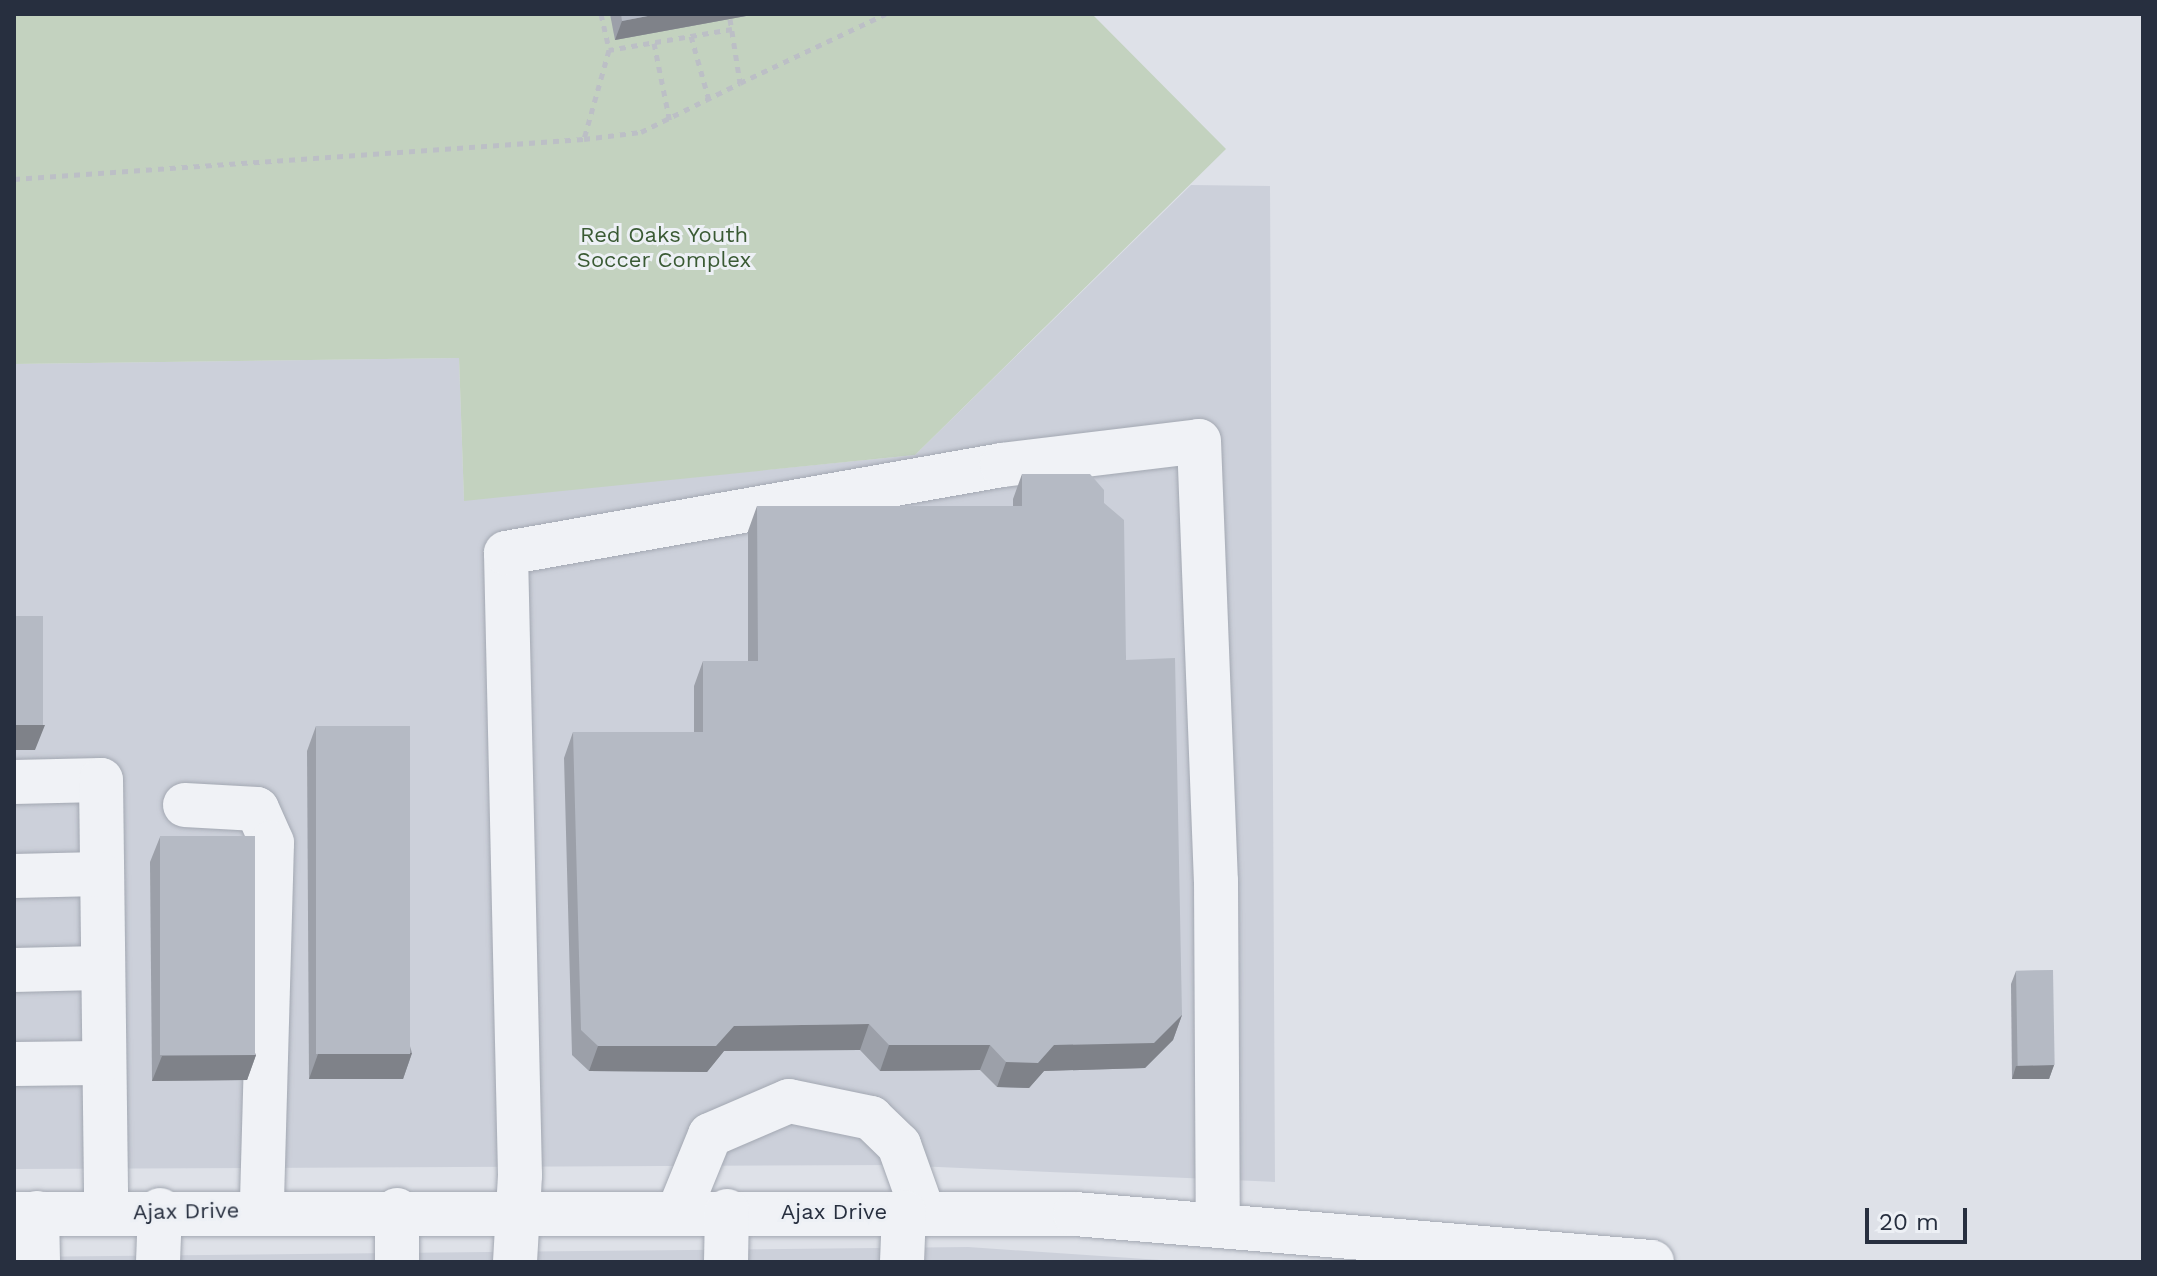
<!DOCTYPE html>
<style>
body{margin:0}
#map{position:relative;width:2157px;height:1276px;overflow:hidden;background:#dee1e8;font-family:"Work Sans",sans-serif}
div>[style]{position:absolute}
.built>*{inset:0;background:#ccd0da}
.green>*{inset:0;background:#c3d2bf}
.path>*{height:5px;margin-top:-2.5px;transform-origin:0;background:repeating-linear-gradient(90deg,#bcbfc6 0 6px,transparent 0 12px)}
.roads{filter:drop-shadow(0 0 2px #a3a8b2) drop-shadow(0 0 2px #a3a8b2)}
.minor>*{height:44px;margin:-22px;padding:0 22px;transform-origin:22px;border-radius:22px;background:#f0f2f6}
.wall>*{inset:0;background:#9ca0a9}
.shaded-wall>*{inset:0;background:#7f8289}
.building>*{inset:0;background:#b5bac4;transform-origin:0 0}
span{translate:-50% -50%;white-space:nowrap;text-align:center;line-height:1.15;-webkit-text-stroke:6px #edf0f5;paint-order:stroke}
.park-label{font-size:22px;color:#3a5a34}
.street-label{font-size:22px;color:#272f3f}
.frame{position:absolute;inset:0;border:16px solid #272f3f;pointer-events:none}
.scale{position:absolute;left:1865px;top:1208px;width:102px;height:36px;box-sizing:border-box;border:4px solid #272f3f;border-top:0;padding-left:10px;font-size:24px;line-height:28px;white-space:nowrap;color:#272f3f;-webkit-text-stroke:6px #edf0f5;paint-order:stroke}
</style>
<div id="map">
<div class="built">
<div style="clip-path:polygon(1191px 185px,1270px 186px,1275px 1182px,893px 1165px,14px 1169px,14px 364px,459px 358px,464px 500px,915px 455px)"></div>
<div style="clip-path:polygon(968px 1247px,1190px 1262px,14px 1262px,14px 1257px)"></div>
</div>
<div class="green">
<div style="clip-path:polygon(14px 14px,1092px 14px,1226px 149px,915px 455px,464px 501px,459px 358px,14px 364px)"></div>
</div>
<div class="path">
<div style="left:601px;top:14px;width:37px;rotate:77deg"></div>
<div style="left:730px;top:19px;width:65px;rotate:81.1deg"></div>
<div style="left:740px;top:83px;width:161px;rotate:-25.4deg"></div>
<div style="left:732px;top:29px;width:125px;rotate:170.3deg"></div>
<div style="left:609px;top:50px;width:92px;rotate:105.7deg"></div>
<div style="left:584px;top:139px;width:57px;rotate:-7deg"></div>
<div style="left:641px;top:132px;width:110px;rotate:-26.3deg"></div>
<div style="left:691px;top:36px;width:66px;rotate:74.3deg"></div>
<div style="left:654px;top:43px;width:81px;rotate:78.6deg"></div>
<div style="left:14px;top:179px;width:571px;rotate:-4.01deg"></div>
</div>
<div class="roads">
<div class="minor">
<div style="left:14px;top:782px;width:87px;rotate:-1.3deg"></div>
<div style="left:101px;top:780px;width:432px;rotate:89.3deg"></div>
<div style="left:185px;top:805px;width:72px;rotate:3.2deg"></div>
<div style="left:257px;top:809px;width:37px;rotate:66deg"></div>
<div style="left:272px;top:843px;width:367px;rotate:91.6deg"></div>
<div style="left:14px;top:876px;width:86px;rotate:-1.3deg"></div>
<div style="left:14px;top:970px;width:85px;rotate:-1.3deg"></div>
<div style="left:14px;top:1064px;width:85px;rotate:-0.7deg"></div>
<div style="left:397px;top:1210px;width:52px;rotate:90deg"></div>
<div style="left:679px;top:1211px;width:82px;rotate:-67.8deg"></div>
<div style="left:710px;top:1135px;width:86px;rotate:-23.3deg"></div>
<div style="left:789px;top:1101px;width:84px;rotate:11.7deg"></div>
<div style="left:871px;top:1118px;width:39px;rotate:44deg"></div>
<div style="left:899px;top:1145px;width:71px;rotate:70.3deg"></div>
<div style="left:37px;top:1213px;width:49px;rotate:88.8deg"></div>
<div style="left:14px;top:1214px;width:1061px"></div>
<div style="left:1075px;top:1214px;width:579px;rotate:4.76deg"></div>
<div style="left:158px;top:1262px;width:52px;rotate:-87.8deg"></div>
<div style="left:515px;top:1262px;width:87px;rotate:-86.7deg"></div>
<div style="left:520px;top:1175px;width:622px;rotate:-91.29deg"></div>
<div style="left:506px;top:553px;width:504px;rotate:-10.06deg"></div>
<div style="left:1002px;top:465px;width:198px;rotate:-6.9deg"></div>
<div style="left:1199px;top:441px;width:440px;rotate:87.8deg"></div>
<div style="left:1216px;top:881px;width:341px;rotate:89.7deg"></div>
<div style="left:726px;top:1262px;width:51px;rotate:-88.9deg"></div>
<div style="left:902px;top:1262px;width:50px;rotate:-87.7deg"></div>
</div>
</div>
<div class="wall">
<div style="clip-path:polygon(610px 14px,757px 14px,615px 40px)"></div>
<div style="clip-path:polygon(1022px 474px,1104px 503px,1126px 660px,1182px 1015px,1173px 1040px,1145px 1068px,1044px 1071px,1029px 1088px,997px 1087px,980px 1070px,880px 1071px,860px 1050px,724px 1051px,707px 1072px,589px 1071px,572px 1055px,564px 758px,573px 732px,694px 732px,694px 686px,703px 661px,748px 661px,748px 531px,757px 506px,1013px 506px,1013px 499px)"></div>
<div style="clip-path:polygon(316px 726px,412px 1053px,403px 1079px,309px 1079px,307px 751px)"></div>
<div style="clip-path:polygon(160px 837px,256px 1055px,247px 1080px,152px 1081px,150px 862px)"></div>
<div style="clip-path:polygon(2016px 971px,2054px 1065px,2049px 1079px,2012px 1079px,2011px 984px)"></div>
</div>
<div class="shaded-wall">
<div style="clip-path:polygon(658px 14px,757px 14px,615px 40px,622px 21px)"></div>
<div style="clip-path:polygon(14px 725px,45px 725px,35px 750px,14px 750px)"></div>
<div style="clip-path:polygon(1182px 1015px,1173px 1040px,1145px 1068px,1044px 1071px,1029px 1088px,997px 1087px,1006px 1062px,1054px 1045px)"></div>
<div style="clip-path:polygon(869px 1024px,860px 1050px,724px 1051px,707px 1072px,589px 1071px,598px 1046px,734px 1026px)"></div>
<div style="clip-path:polygon(889px 1045px,990px 1045px,980px 1070px,880px 1071px)"></div>
<div style="clip-path:polygon(412px 1053px,403px 1079px,309px 1079px,318px 1054px)"></div>
<div style="clip-path:polygon(256px 1055px,247px 1080px,152px 1081px,162px 1056px)"></div>
<div style="clip-path:polygon(2054px 1065px,2049px 1079px,2012px 1079px,2016px 1066px)"></div>
</div>
<div class="building">
<div style="clip-path:polygon(621px 14px,658px 14px,622px 21px)"></div>
<div style="clip-path:polygon(1022px 474px,1090px 474px,1104px 490px,1104px 503px,1124px 520px,1126px 660px,1175px 658px,1182px 1015px,1154px 1043px,1054px 1045px,1038px 1063px,1006px 1062px,990px 1045px,889px 1045px,869px 1024px,734px 1026px,716px 1046px,598px 1046px,581px 1030px,573px 732px,703px 732px,703px 661px,758px 661px,757px 506px,1022px 506px)"></div>
<div style="left:14px;top:616px;width:29px;height:109px"></div>
<div style="left:316px;top:726px;width:94px;height:328px"></div>
<div style="left:255px;top:836px;width:219px;height:95px;rotate:90deg"></div>
<div style="left:2053px;top:970px;width:95px;height:37px;rotate:89deg"></div>
</div>
<div class="park-label">
<span style="left:664px;top:247px">Red Oaks Youth<br>Soccer Complex</span>
</div>
<div class="street-label">
<span style="left:186px;top:1211px;rotate:-1deg">Ajax Drive</span>
<span style="left:834px;top:1212px">Ajax Drive</span>
</div>
<div class="frame"></div>
<div class="scale">20 m</div>
</div>
